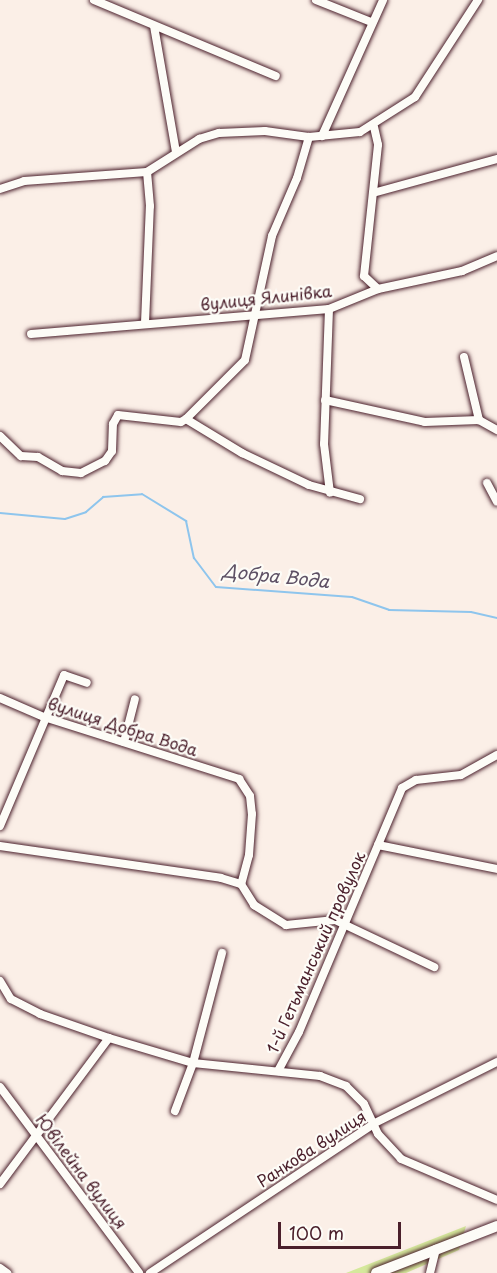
<!DOCTYPE html>
<meta charset="utf-8">
<style>
body{margin:0}
#map{position:relative;width:497px;height:1273px;overflow:hidden;background:#fbefe7;font-family:"Playpen Sans",sans-serif}
div>[style]{position:absolute}
.green>*{inset:0;background:#d5e89c}
.stream>*{height:2px;margin:-1px;padding:0 1px;transform-origin:1px;border-radius:1px;background:#8ec5ed}
.roads{filter:drop-shadow(0 0 2px #4a1f2b) drop-shadow(0 0 2px #4a1f2b)}
.minor>*{height:8px;margin:-4px;padding:0 4px;transform-origin:4px;border-radius:4px;background:#fdfcf7}
.tertiary>*{height:10px;margin:-5px;padding:0 5px;transform-origin:5px;border-radius:5px;background:#fdfcf7}
span{translate:-50% -50%;white-space:nowrap;text-align:center;line-height:1.15;-webkit-text-stroke:4.5px #fdfcf7;paint-order:stroke}
.street-label{font-size:16px;color:#4a1f2b}
.water-label{font-size:18px;color:#5e5165;font-style:italic}
.scale{position:absolute;left:278px;top:1222px;width:123px;height:27px;box-sizing:border-box;border:3px solid #4a1f2b;border-top:0;padding-left:8px;font-size:18px;line-height:21px;white-space:nowrap;color:#4a1f2b;-webkit-text-stroke:4px #fdfcf7;paint-order:stroke}
</style>
<div id="map">
<div class="green">
<div style="clip-path:polygon(466px 1226px,459px 1250px,406px 1273px,346px 1273px)"></div>
</div>
<div class="stream">
<div style="left:0;top:513px;width:65px;rotate:5.3deg"></div>
<div style="left:65px;top:519px;width:22px;rotate:-18deg"></div>
<div style="left:86px;top:512px;width:23px;rotate:-41deg"></div>
<div style="left:103px;top:497px;width:39px;rotate:-4deg"></div>
<div style="left:142px;top:494px;width:52px;rotate:31.5deg"></div>
<div style="left:186px;top:521px;width:38px;rotate:78deg"></div>
<div style="left:194px;top:558px;width:36px;rotate:53deg"></div>
<div style="left:216px;top:587px;width:136px;rotate:4.2deg"></div>
<div style="left:352px;top:597px;width:39px;rotate:19deg"></div>
<div style="left:389px;top:610px;width:82px;rotate:1.4deg"></div>
<div style="left:471px;top:612px;width:27px;rotate:13deg"></div>
</div>
<div class="roads">
<div class="minor">
<div style="left:94px;top:0;width:197px;rotate:22.7deg"></div>
<div style="left:316px;top:0;width:59px;rotate:21.8deg"></div>
<div style="left:154px;top:26px;width:128px;rotate:80.1deg"></div>
<div style="left:374px;top:127px;width:18px;rotate:77deg"></div>
<div style="left:378px;top:145px;width:132px;rotate:96.1deg"></div>
<div style="left:364px;top:276px;width:19px;rotate:43deg"></div>
<div style="left:322px;top:136px;width:149px;rotate:-65.8deg"></div>
<div style="left:0;top:189px;width:25px;rotate:-18deg"></div>
<div style="left:24px;top:181px;width:123px;rotate:-4.2deg"></div>
<div style="left:147px;top:172px;width:62px;rotate:-32.4deg"></div>
<div style="left:199px;top:139px;width:21px;rotate:-17deg"></div>
<div style="left:219px;top:133px;width:46px;rotate:-2.5deg"></div>
<div style="left:265px;top:131px;width:44px;rotate:7.8deg"></div>
<div style="left:309px;top:137px;width:51px;rotate:-5.6deg"></div>
<div style="left:360px;top:132px;width:65px;rotate:-32.5deg"></div>
<div style="left:415px;top:97px;width:116px;rotate:-57deg"></div>
<div style="left:373px;top:193px;width:129px;rotate:-15.3deg"></div>
<div style="left:329px;top:309px;width:135px;rotate:92.1deg"></div>
<div style="left:324px;top:444px;width:49px;rotate:83deg"></div>
<div style="left:145px;top:323px;width:117px;rotate:-87.6deg"></div>
<div style="left:150px;top:206px;width:34px;rotate:-95deg"></div>
<div style="left:31px;top:334px;width:299px;rotate:-4.8deg"></div>
<div style="left:329px;top:309px;width:53px;rotate:-22.2deg"></div>
<div style="left:378px;top:289px;width:86px;rotate:-12.1deg"></div>
<div style="left:462px;top:271px;width:38px;rotate:-23deg"></div>
<div style="left:464px;top:357px;width:65px;rotate:76.6deg"></div>
<div style="left:325px;top:400px;width:102px;rotate:12.4deg"></div>
<div style="left:425px;top:422px;width:54px;rotate:-2.1deg"></div>
<div style="left:479px;top:420px;width:21px;rotate:29deg"></div>
<div style="left:186px;top:419px;width:66px;rotate:31.3deg"></div>
<div style="left:242px;top:453px;width:74px;rotate:25.5deg"></div>
<div style="left:309px;top:485px;width:53px;rotate:15.4deg"></div>
<div style="left:0;top:436px;width:29px;rotate:44deg"></div>
<div style="left:21px;top:456px;width:17px;rotate:3deg"></div>
<div style="left:38px;top:457px;width:28px;rotate:30deg"></div>
<div style="left:62px;top:471px;width:19px;rotate:6deg"></div>
<div style="left:81px;top:473px;width:27px;rotate:-27deg"></div>
<div style="left:105px;top:461px;width:12px;rotate:-55deg"></div>
<div style="left:112px;top:451px;width:27px;rotate:-88deg"></div>
<div style="left:113px;top:424px;width:10px;rotate:-61deg"></div>
<div style="left:118px;top:415px;width:63px;rotate:6.3deg"></div>
<div style="left:181px;top:422px;width:6px;rotate:-31deg"></div>
<div style="left:186px;top:419px;width:83px;rotate:-45deg"></div>
<div style="left:245px;top:360px;width:127px;rotate:-77.7deg"></div>
<div style="left:272px;top:236px;width:63px;rotate:-66.7deg"></div>
<div style="left:297px;top:178px;width:43px;rotate:-73.7deg"></div>
<div style="left:487px;top:483px;width:21px;rotate:62deg"></div>
<div style="left:0;top:698px;width:48px;rotate:23.4deg"></div>
<div style="left:44px;top:717px;width:205px;rotate:17.6deg"></div>
<div style="left:239px;top:779px;width:20px;rotate:57deg"></div>
<div style="left:250px;top:796px;width:18px;rotate:84deg"></div>
<div style="left:252px;top:814px;width:41px;rotate:94.2deg"></div>
<div style="left:249px;top:855px;width:30px;rotate:105deg"></div>
<div style="left:124px;top:742px;width:44px;rotate:-75.7deg"></div>
<div style="left:0;top:826px;width:164px;rotate:-67deg"></div>
<div style="left:64px;top:675px;width:24px;rotate:19deg"></div>
<div style="left:378px;top:845px;width:121px;rotate:11.4deg"></div>
<div style="left:0;top:846px;width:223px;rotate:8.2deg"></div>
<div style="left:221px;top:878px;width:21px;rotate:17deg"></div>
<div style="left:241px;top:884px;width:25px;rotate:58deg"></div>
<div style="left:254px;top:905px;width:38px;rotate:32deg"></div>
<div style="left:286px;top:925px;width:49px;rotate:-5.8deg"></div>
<div style="left:335px;top:920px;width:110px;rotate:25.4deg"></div>
<div style="left:0;top:981px;width:21px;rotate:59deg"></div>
<div style="left:11px;top:999px;width:33px;rotate:27deg"></div>
<div style="left:40px;top:1014px;width:73px;rotate:19.2deg"></div>
<div style="left:109px;top:1038px;width:88px;rotate:16.6deg"></div>
<div style="left:193px;top:1063px;width:128px;rotate:5.8deg"></div>
<div style="left:320px;top:1076px;width:28px;rotate:21deg"></div>
<div style="left:346px;top:1086px;width:25px;rotate:45deg"></div>
<div style="left:364px;top:1104px;width:33px;rotate:65deg"></div>
<div style="left:378px;top:1134px;width:34px;rotate:47deg"></div>
<div style="left:401px;top:1159px;width:104px;rotate:23.1deg"></div>
<div style="left:278px;top:1071px;width:44px;rotate:-61.7deg"></div>
<div style="left:299px;top:1032px;width:265px;rotate:-67.1deg"></div>
<div style="left:402px;top:788px;width:16px;rotate:-30deg"></div>
<div style="left:416px;top:780px;width:45px;rotate:-6.3deg"></div>
<div style="left:461px;top:775px;width:41px;rotate:-29.1deg"></div>
<div style="left:0;top:1087px;width:232px;rotate:53.2deg"></div>
<div style="left:175px;top:1111px;width:51px;rotate:-69.4deg"></div>
<div style="left:193px;top:1063px;width:114px;rotate:-75.2deg"></div>
<div style="left:0;top:1184px;width:182px;rotate:-53.3deg"></div>
<div style="left:0;top:1268px;width:9px;rotate:36deg"></div>
<div style="left:150px;top:1273px;width:268px;rotate:-33.7deg"></div>
<div style="left:373px;top:1124px;width:139px;rotate:-26.6deg"></div>
<div style="left:430px;top:1273px;width:25px;rotate:-76deg"></div>
</div>
<div class="tertiary">
<div style="left:376px;top:1273px;width:130px;rotate:-21.2deg"></div>
</div>
</div>
<div class="street-label">
<span style="left:266px;top:297px;rotate:-6deg">вулиця Ялинівка</span>
<span style="left:123px;top:726px;rotate:18deg">вулиця Добра Вода</span>
<span style="left:315px;top:952px;rotate:-66deg">1-й Гетьманський провулок</span>
<span style="left:311px;top:1148px;rotate:-33deg">Ранкова вулиця</span>
<span style="left:82px;top:1171px;rotate:53deg">Ювілейна вулиця</span>
</div>
<div class="water-label">
<span style="left:276px;top:576px;rotate:6deg">Добра Вода</span>
</div>
<div class="scale">100 m</div>
</div>
